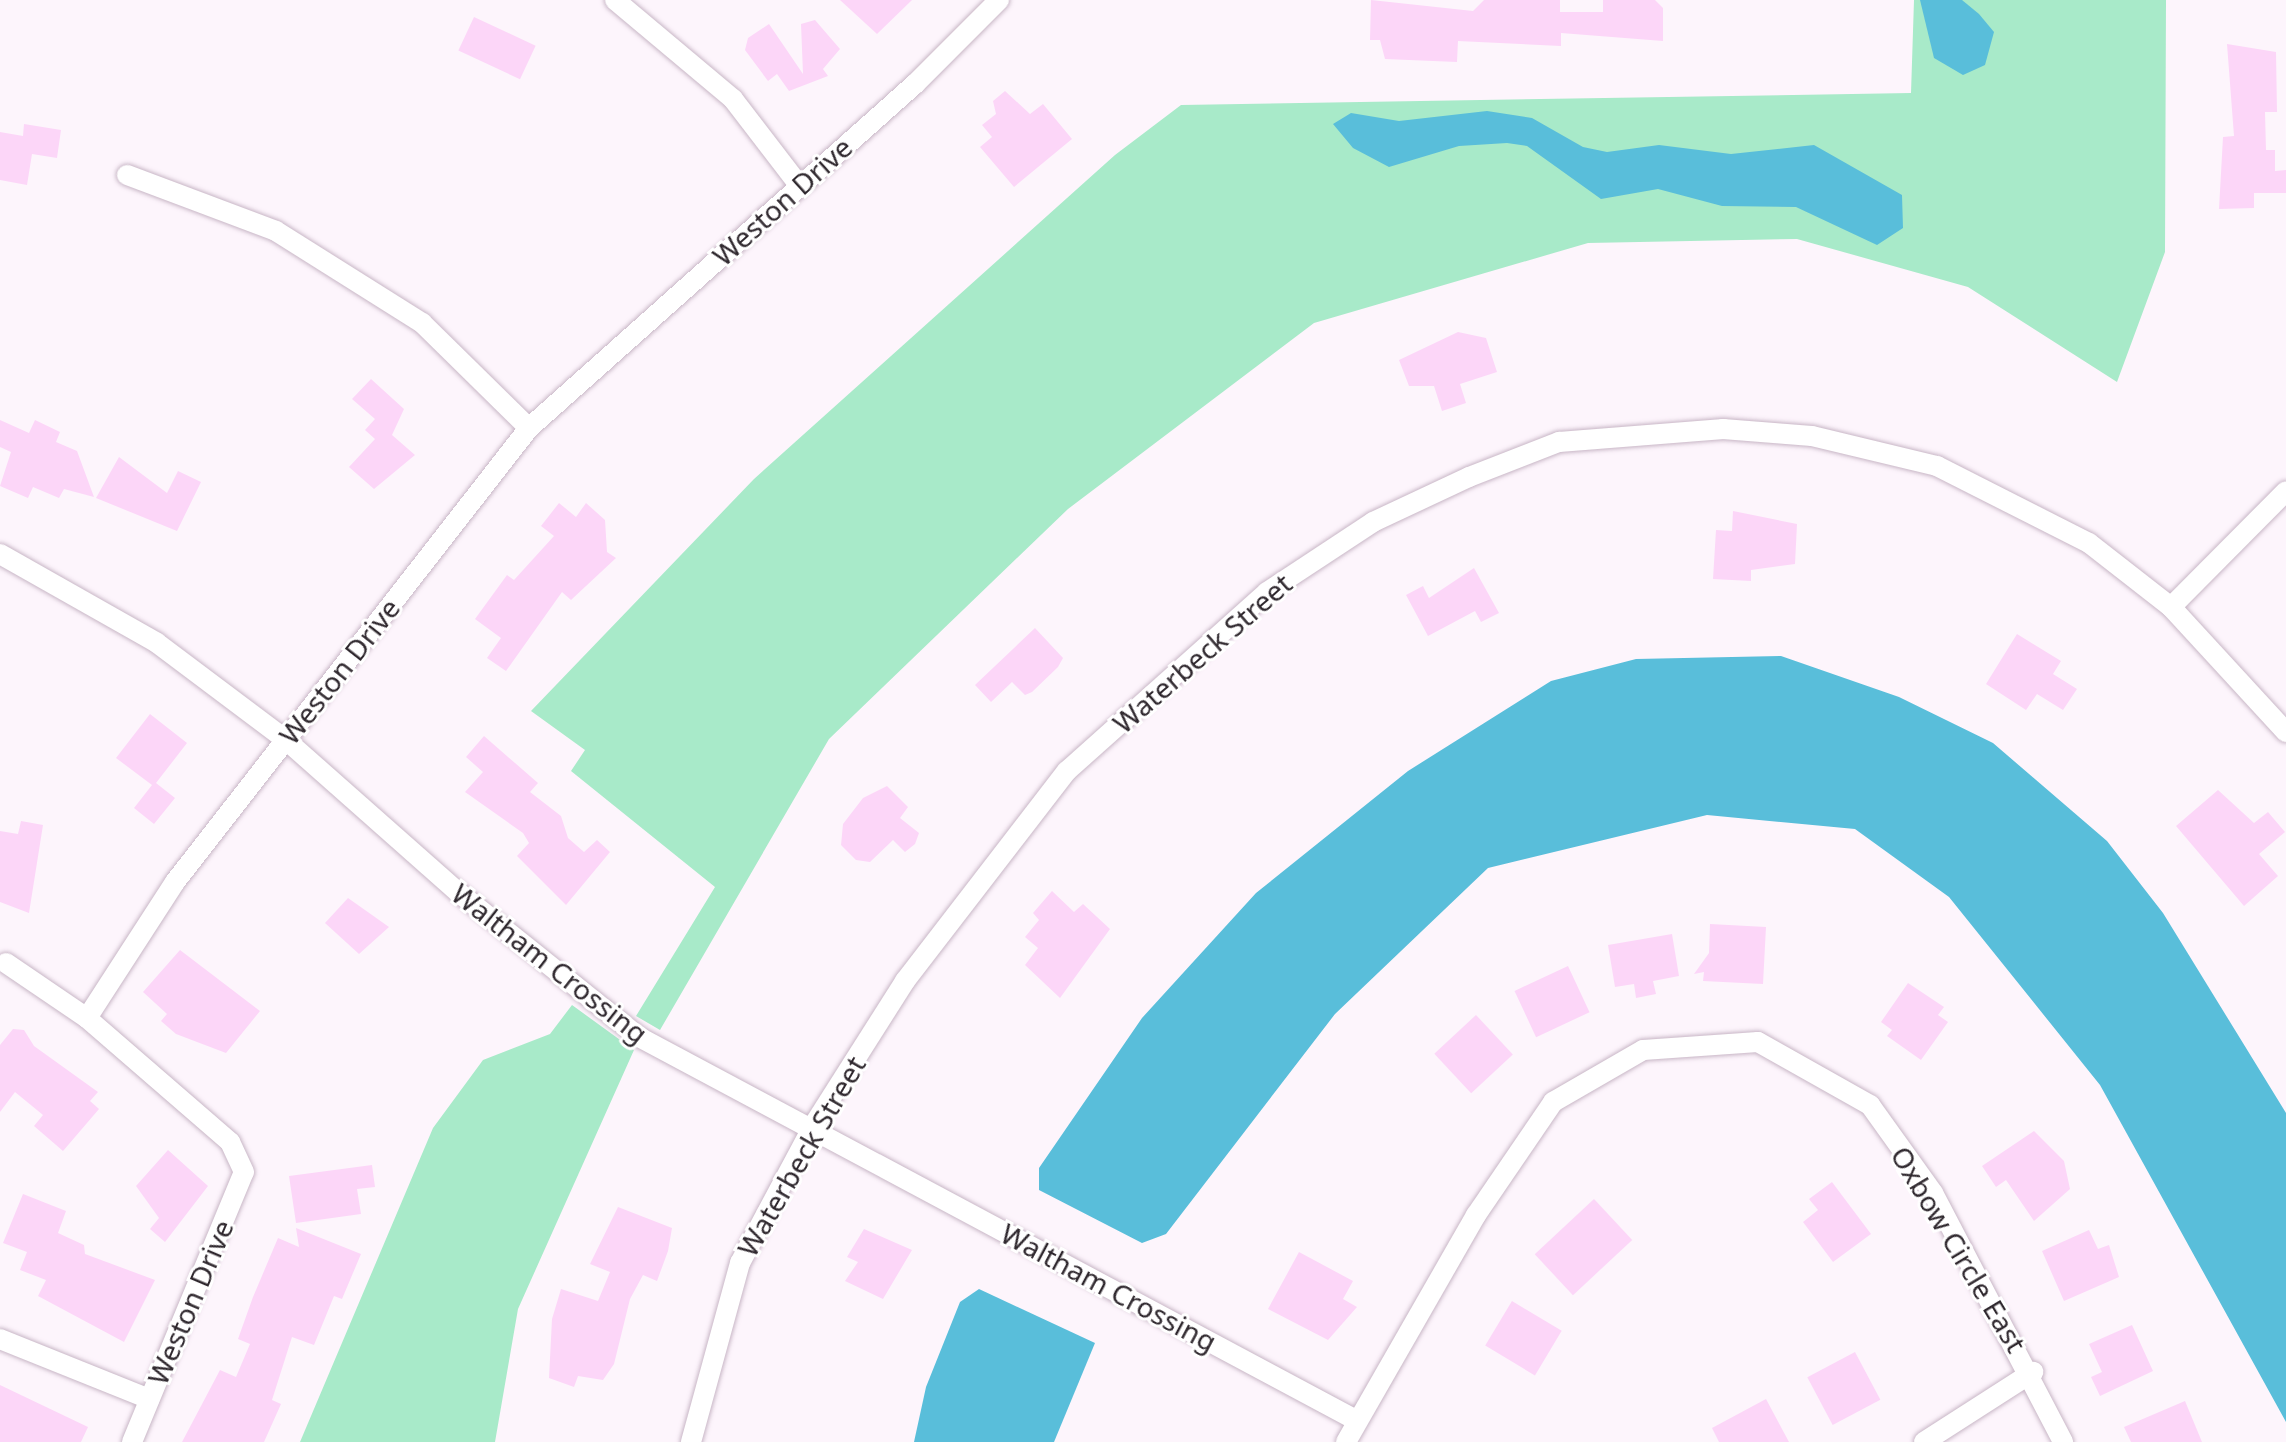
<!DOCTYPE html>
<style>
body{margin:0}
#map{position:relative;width:2286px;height:1442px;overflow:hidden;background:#fdf5fc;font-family:"Noto Sans",sans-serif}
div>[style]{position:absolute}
.green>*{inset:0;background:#a8eac9}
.water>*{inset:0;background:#59beda}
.building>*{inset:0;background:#fcd6f8;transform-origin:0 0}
.roads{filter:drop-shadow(0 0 2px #c8b6c6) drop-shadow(0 0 2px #c8b6c6)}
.street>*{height:20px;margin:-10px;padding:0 10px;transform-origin:10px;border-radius:10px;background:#fff}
span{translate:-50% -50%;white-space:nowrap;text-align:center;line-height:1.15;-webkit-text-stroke:6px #fff;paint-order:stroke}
.street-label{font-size:28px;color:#2f282e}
</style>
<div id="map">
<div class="green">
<div style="clip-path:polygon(1914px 0,2166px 0,2165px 252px,2117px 382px,1968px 287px,1797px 239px,1588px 243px,1314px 323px,1068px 509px,829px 739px,660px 1030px,636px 1016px,715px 887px,571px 771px,585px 750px,531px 711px,754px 479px,1115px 155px,1181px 105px,1911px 93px)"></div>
<div style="clip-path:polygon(572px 1005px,634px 1050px,518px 1309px,495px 1442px,300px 1442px,433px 1128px,483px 1060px,550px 1034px)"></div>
</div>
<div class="water">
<div style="clip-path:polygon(1920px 0,1962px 0,1979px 14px,1994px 32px,1985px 65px,1963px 75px,1934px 58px)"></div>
<div style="clip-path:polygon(1487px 111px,1532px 118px,1583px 147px,1607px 152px,1659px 145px,1731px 154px,1814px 145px,1902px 195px,1903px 228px,1877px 245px,1796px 207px,1722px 206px,1658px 189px,1601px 199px,1527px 146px,1507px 143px,1459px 146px,1389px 167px,1353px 148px,1333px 124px,1351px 113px,1399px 121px)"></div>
<div style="clip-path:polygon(1781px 656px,1899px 697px,1993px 743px,2107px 841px,2163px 913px,2286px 1113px,2286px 1422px,2100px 1085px,1949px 897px,1855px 829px,1707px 815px,1488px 868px,1335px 1014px,1166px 1234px,1142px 1243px,1039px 1190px,1039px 1168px,1142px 1018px,1256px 893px,1408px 771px,1551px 681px,1636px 659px)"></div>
<div style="clip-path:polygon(979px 1289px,1095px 1343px,1054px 1442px,914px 1442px,926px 1387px,960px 1302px)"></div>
</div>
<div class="building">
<div style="clip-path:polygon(840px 0,912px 0,877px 34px)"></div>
<div style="clip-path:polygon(1371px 0,1473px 11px,1484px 0,1560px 0,1560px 12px,1603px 12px,1603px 0,1655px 0,1663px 8px,1663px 41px,1561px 33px,1561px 46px,1458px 41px,1457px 62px,1385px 59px,1380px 40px,1370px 40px)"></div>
<div style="left:474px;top:17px;width:68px;height:37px;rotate:25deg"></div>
<div style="clip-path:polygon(815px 20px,840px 49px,823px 69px,828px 76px,789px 91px,777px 74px,768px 81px,745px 50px,748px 38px,769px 24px,803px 74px,801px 24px)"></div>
<div style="clip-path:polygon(2227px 44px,2276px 52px,2277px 112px,2265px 112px,2266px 150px,2275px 150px,2275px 171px,2286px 170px,2286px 193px,2254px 193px,2254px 208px,2219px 209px,2223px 137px,2234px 136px)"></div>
<div style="clip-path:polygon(1005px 91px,1030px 114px,1043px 104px,1072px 139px,1014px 187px,980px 147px,992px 137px,982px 125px,996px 114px,993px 101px)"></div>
<div style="clip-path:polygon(24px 124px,61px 130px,57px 158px,32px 154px,27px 185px,0 180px,0 132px,23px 136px)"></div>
<div style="clip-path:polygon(1458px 332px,1486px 338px,1497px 372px,1460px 384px,1466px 403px,1442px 411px,1434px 386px,1409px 386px,1399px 360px)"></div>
<div style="clip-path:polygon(371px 379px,404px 409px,392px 435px,415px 455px,374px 489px,349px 467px,375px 439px,365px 430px,375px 419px,352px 399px)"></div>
<div style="clip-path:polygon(0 420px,29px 433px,35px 420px,60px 432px,56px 442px,77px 451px,94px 497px,64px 489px,59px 498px,33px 487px,28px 498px,0 486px,11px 452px,0 447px)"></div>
<div style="clip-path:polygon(119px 457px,167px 493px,178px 471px,201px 482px,177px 531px,96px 498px)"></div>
<div style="clip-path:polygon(559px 503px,576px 517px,586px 503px,605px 520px,607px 552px,616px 558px,571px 600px,562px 592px,506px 671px,487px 658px,501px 638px,475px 619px,507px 575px,514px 580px,554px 536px,541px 526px)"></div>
<div style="clip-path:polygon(1733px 511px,1797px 524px,1795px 564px,1751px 570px,1751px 581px,1713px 579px,1716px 530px,1732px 531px)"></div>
<div style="clip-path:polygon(1474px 568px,1499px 613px,1481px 622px,1475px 611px,1428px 636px,1406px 595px,1423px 586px,1429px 598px)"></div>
<div style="clip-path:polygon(1035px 628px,1063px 658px,1058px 667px,1032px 692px,1025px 695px,1012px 682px,991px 702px,975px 685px)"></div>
<div style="clip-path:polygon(2017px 634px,2061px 661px,2053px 674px,2077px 689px,2063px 710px,2037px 694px,2026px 710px,1986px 684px)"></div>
<div style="clip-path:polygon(150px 714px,187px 743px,156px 783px,175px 798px,154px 824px,134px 808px,152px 785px,116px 758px)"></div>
<div style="clip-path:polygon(484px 736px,538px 783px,530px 792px,561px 816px,568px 838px,584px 852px,597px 840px,610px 852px,566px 905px,517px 856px,529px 843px,523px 833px,465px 792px,483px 772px,466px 757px)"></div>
<div style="clip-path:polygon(887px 786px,908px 807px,900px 818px,919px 833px,915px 844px,905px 852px,893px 840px,870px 862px,856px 860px,841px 845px,843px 824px,863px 798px)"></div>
<div style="clip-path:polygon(2218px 790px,2254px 823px,2268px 812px,2285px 832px,2259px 854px,2278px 876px,2244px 906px,2176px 826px)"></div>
<div style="clip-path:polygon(21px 821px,43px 825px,29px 913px,0 902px,0 831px,18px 834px)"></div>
<div style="clip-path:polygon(1052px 891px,1074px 912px,1083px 904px,1110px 929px,1060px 998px,1025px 965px,1038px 948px,1025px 937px,1039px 920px,1033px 913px)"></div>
<div style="clip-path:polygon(348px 898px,389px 927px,359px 954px,325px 923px)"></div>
<div style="clip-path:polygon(1710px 924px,1766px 927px,1763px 984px,1703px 981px,1704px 972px,1694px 974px,1709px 953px)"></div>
<div style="clip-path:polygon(1672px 934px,1679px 976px,1653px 981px,1656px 994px,1636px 998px,1634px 984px,1615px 987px,1608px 945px)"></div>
<div style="clip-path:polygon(180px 950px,260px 1011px,226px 1053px,176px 1034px,161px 1021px,167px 1014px,143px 992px)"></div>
<div style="left:1568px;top:966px;width:51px;height:59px;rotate:65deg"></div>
<div style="clip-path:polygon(1908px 983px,1944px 1007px,1938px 1015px,1948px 1022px,1921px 1060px,1887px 1036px,1892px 1030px,1881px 1022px)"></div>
<div style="left:1476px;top:1015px;width:54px;height:57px;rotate:47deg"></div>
<div style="clip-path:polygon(13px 1029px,24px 1030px,34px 1046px,98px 1092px,90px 1101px,99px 1109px,63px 1151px,34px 1126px,43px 1115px,15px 1092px,0 1112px,0 1045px)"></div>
<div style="clip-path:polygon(2034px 1131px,2064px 1161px,2070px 1189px,2034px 1221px,2006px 1180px,1996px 1187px,1982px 1166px)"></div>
<div style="clip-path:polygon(168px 1150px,208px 1186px,165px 1242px,150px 1229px,159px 1218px,136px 1186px)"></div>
<div style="clip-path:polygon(372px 1165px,375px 1187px,357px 1189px,361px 1214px,296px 1223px,289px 1176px)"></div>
<div style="clip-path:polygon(1832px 1182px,1871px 1234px,1833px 1262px,1803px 1222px,1818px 1210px,1809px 1199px)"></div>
<div style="clip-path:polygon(23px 1194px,66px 1211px,58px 1233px,84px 1245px,85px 1254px,155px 1280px,124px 1342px,38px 1296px,46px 1280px,20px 1270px,27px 1252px,3px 1243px)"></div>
<div style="left:1594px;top:1199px;width:56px;height:81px;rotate:47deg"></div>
<div style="clip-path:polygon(618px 1207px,672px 1228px,668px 1251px,657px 1281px,643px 1275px,630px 1299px,614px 1364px,603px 1380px,578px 1376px,574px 1387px,549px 1378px,552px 1319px,561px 1289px,598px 1301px,610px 1272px,590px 1264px)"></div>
<div style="clip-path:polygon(296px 1228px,361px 1254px,342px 1299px,334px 1296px,314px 1345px,292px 1337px,272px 1400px,281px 1404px,264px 1442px,182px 1442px,220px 1370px,236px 1377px,250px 1344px,238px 1339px,253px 1297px,278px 1238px,299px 1247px)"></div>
<div style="clip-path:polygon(864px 1229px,912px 1250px,883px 1299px,845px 1281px,858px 1262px,847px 1257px)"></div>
<div style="clip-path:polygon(2089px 1230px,2098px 1249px,2109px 1245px,2119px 1277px,2064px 1301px,2042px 1251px)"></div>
<div style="clip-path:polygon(1299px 1252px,1353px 1281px,1343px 1299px,1357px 1307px,1328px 1340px,1268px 1309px)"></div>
<div style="left:1512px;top:1301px;width:58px;height:52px;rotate:31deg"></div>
<div style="clip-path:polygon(2132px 1325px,2153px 1371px,2100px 1396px,2091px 1377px,2102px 1372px,2089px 1344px)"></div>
<div style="left:1855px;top:1352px;width:54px;height:54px;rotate:62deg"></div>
<div style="clip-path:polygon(0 1385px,88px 1427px,81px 1442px,0 1442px)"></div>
<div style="clip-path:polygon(1766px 1399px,1789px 1442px,1719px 1442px,1712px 1428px)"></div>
<div style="clip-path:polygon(2185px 1401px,2202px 1442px,2131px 1442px,2124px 1427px)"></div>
</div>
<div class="roads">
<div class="street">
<div style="left:615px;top:0;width:154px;rotate:40deg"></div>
<div style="left:733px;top:99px;width:108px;rotate:52.5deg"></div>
<div style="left:127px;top:175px;width:159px;rotate:20.6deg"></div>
<div style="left:276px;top:231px;width:173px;rotate:32.2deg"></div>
<div style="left:422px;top:323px;width:150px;rotate:44.5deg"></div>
<div style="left:0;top:554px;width:180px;rotate:29.5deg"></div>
<div style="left:157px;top:643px;width:161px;rotate:36.9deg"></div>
<div style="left:286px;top:740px;width:230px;rotate:41.5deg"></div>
<div style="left:458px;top:892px;width:232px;rotate:38.7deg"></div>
<div style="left:639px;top:1037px;width:813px;rotate:28.11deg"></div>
<div style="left:2171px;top:607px;width:163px;rotate:-45.2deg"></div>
<div style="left:6px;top:963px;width:98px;rotate:34.2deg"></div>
<div style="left:0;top:1339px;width:161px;rotate:21.9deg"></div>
<div style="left:132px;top:1442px;width:292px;rotate:-67.5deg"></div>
<div style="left:244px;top:1172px;width:33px;rotate:-115deg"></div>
<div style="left:230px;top:1142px;width:189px;rotate:-139.1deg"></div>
<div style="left:87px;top:1018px;width:162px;rotate:-57.1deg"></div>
<div style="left:175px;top:882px;width:576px;rotate:-52.06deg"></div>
<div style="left:529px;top:428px;width:517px;rotate:-41.71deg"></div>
<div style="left:915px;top:84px;width:119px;rotate:-45deg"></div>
<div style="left:691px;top:1442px;width:186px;rotate:-74.7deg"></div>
<div style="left:740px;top:1263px;width:155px;rotate:-61.9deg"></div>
<div style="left:813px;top:1126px;width:172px;rotate:-57.6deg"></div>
<div style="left:905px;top:981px;width:265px;rotate:-52.4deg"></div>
<div style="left:1067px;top:771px;width:268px;rotate:-41.8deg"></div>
<div style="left:1267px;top:592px;width:127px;rotate:-33.4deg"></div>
<div style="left:1373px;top:522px;width:106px;rotate:-25.1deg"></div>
<div style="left:1469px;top:477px;width:97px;rotate:-21.3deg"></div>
<div style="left:1559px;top:442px;width:165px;rotate:-4.5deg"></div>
<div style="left:1723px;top:429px;width:89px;rotate:4.5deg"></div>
<div style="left:1812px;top:436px;width:129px;rotate:13.5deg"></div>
<div style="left:1937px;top:466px;width:170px;rotate:26.9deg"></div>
<div style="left:2089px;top:543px;width:104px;rotate:38deg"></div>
<div style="left:2171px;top:607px;width:170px;rotate:47.4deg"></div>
<div style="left:1346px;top:1442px;width:262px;rotate:-60.2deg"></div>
<div style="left:1476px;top:1215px;width:137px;rotate:-55.7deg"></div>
<div style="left:1553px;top:1102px;width:104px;rotate:-30deg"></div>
<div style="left:1643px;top:1050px;width:115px;rotate:-4deg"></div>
<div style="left:1758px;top:1042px;width:129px;rotate:29.4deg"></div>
<div style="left:1870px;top:1105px;width:108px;rotate:54.4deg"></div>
<div style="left:1933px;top:1193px;width:281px;rotate:62.4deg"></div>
<div style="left:1924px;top:1442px;width:130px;rotate:-32.7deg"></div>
</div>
</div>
<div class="street-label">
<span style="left:782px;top:201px;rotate:-42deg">Weston Drive</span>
<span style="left:1202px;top:653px;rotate:-41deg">Waterbeck Street</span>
<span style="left:339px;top:671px;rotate:-52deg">Weston Drive</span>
<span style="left:550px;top:963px;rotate:38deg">Waltham Crossing</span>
<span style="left:801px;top:1156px;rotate:-60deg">Waterbeck Street</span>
<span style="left:1959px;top:1249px;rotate:59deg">Oxbow Circle East</span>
<span style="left:1109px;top:1287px;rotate:28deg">Waltham Crossing</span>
<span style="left:190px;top:1302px;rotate:-67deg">Weston Drive</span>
</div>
</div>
